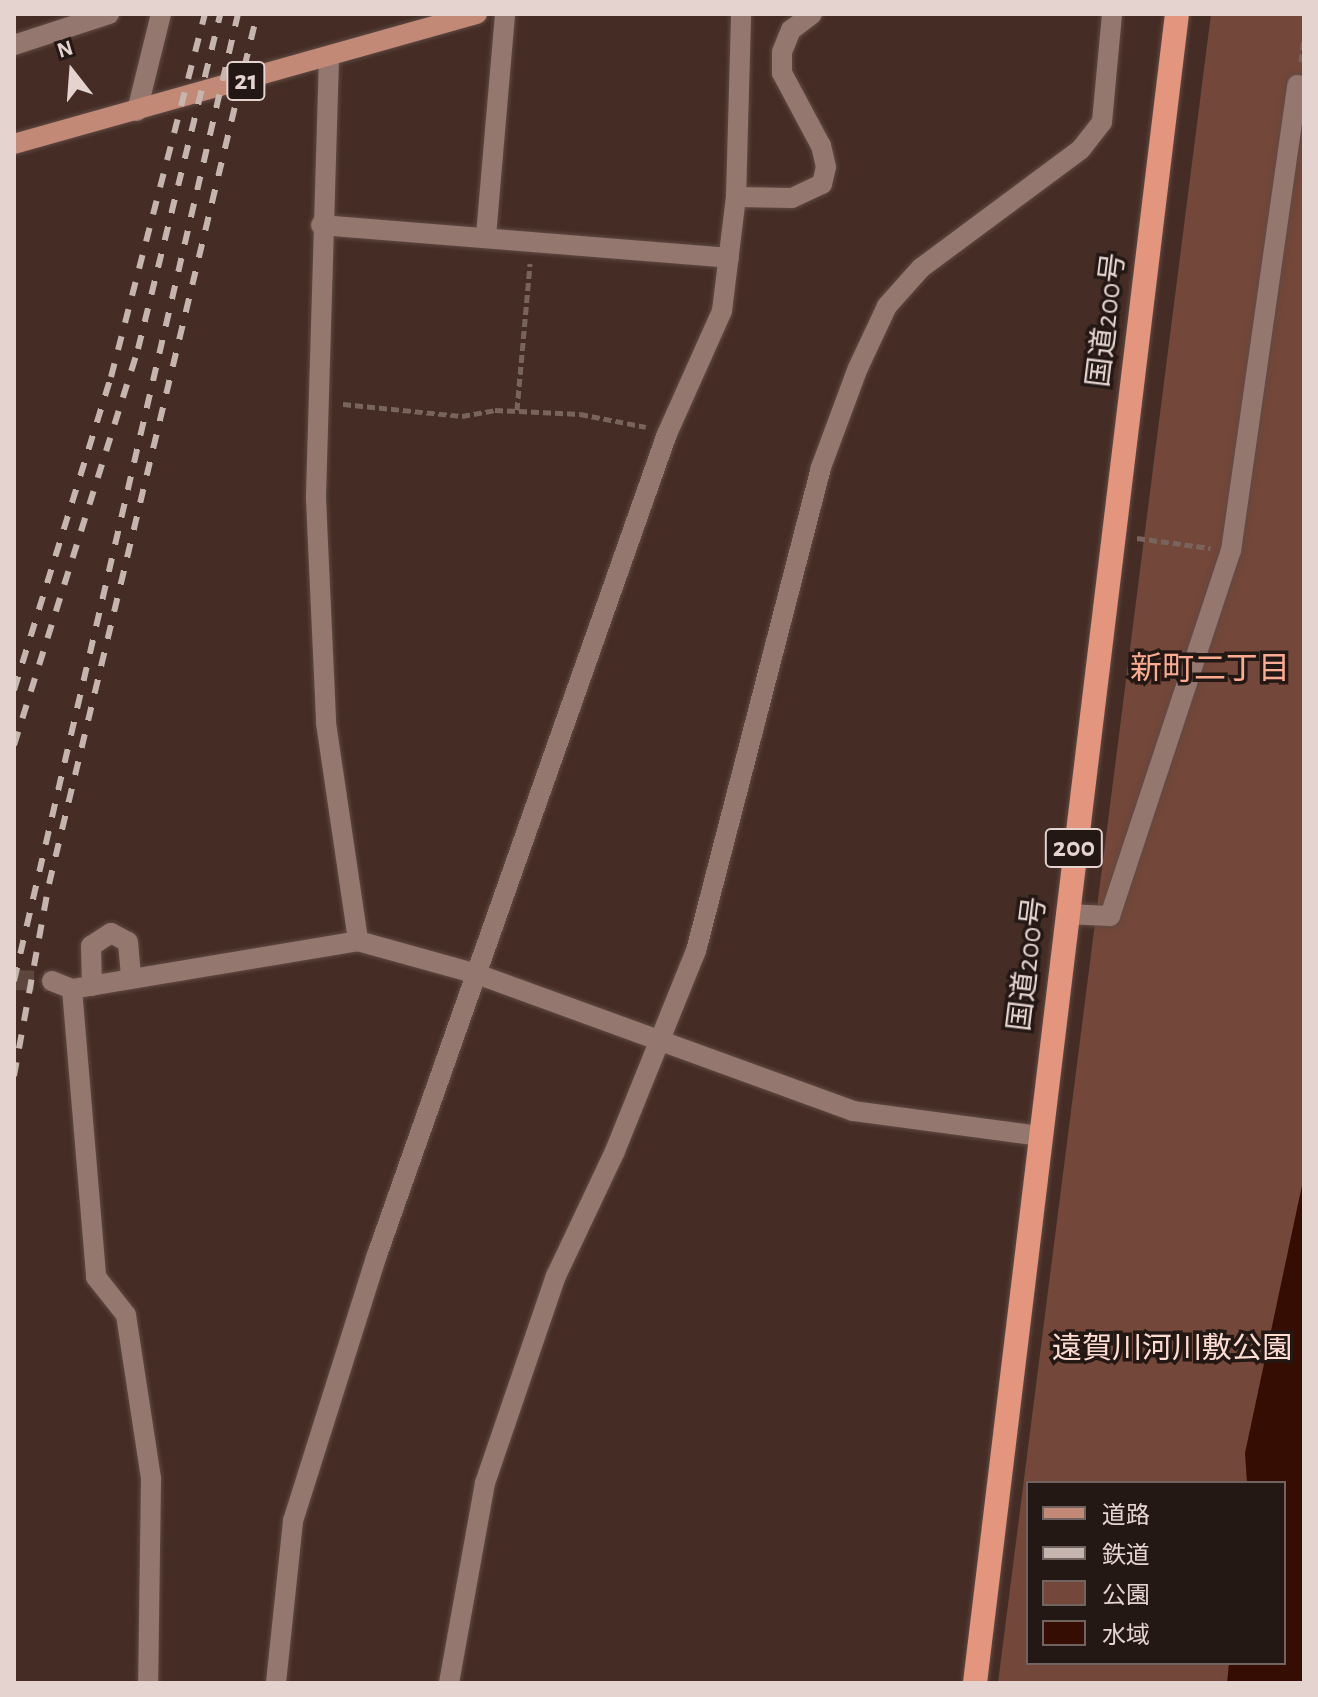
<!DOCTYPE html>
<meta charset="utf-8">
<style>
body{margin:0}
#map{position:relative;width:1318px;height:1697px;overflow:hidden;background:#452d25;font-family:"Alegreya Sans","Noto Sans JP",sans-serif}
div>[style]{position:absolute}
.green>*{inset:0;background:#734739}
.water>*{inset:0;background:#350d02}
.minor-tunnel>*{height:20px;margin-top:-10px;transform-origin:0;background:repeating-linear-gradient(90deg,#5d463e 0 20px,transparent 0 30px)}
.path>*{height:5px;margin-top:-2.5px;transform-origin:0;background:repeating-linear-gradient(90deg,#79645d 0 8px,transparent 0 12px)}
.roads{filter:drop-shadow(0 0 2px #5f4a44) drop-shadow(0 0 2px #5f4a44)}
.minor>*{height:20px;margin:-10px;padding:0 10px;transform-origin:10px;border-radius:10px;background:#94776e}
.major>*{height:20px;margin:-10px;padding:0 10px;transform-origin:10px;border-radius:10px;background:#c38977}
.highway>*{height:24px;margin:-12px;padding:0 12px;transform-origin:12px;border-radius:12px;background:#e3957d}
.rail>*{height:6px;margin-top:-3px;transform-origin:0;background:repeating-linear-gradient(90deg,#c6b4ae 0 14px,transparent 0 28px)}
span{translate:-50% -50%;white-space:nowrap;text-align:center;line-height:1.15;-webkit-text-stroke:7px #241815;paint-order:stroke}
.shield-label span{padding:2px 6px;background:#241815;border:2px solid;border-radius:6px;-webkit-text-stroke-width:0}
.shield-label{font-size:28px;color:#e4d3ce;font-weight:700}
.street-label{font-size:30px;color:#e4d3ce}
.park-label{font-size:30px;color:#fddcd2}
.neighbourhood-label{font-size:32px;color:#faab92}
.frame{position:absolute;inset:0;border:16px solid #e4d3ce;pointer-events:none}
.legend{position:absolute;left:1026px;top:1481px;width:260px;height:184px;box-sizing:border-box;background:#241815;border:2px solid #71635f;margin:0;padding:10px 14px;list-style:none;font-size:24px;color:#e4d3ce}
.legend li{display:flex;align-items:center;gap:16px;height:40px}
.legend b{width:40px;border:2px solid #71635f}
.north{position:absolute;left:32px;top:32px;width:80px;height:80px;-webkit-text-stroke:6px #241815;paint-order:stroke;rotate:343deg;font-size:22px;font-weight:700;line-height:32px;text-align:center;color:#e4d3ce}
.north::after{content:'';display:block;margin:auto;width:28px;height:36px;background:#e4d3ce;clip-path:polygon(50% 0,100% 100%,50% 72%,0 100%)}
</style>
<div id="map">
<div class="green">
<div style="clip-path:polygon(evenodd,1211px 14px,1304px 14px,1304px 1683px,998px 1683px,1211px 14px,1028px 1483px,1284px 1483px,1284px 1663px,1028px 1663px,1028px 1483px)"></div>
</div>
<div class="water">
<div style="clip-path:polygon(1304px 1176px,1304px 1683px,1227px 1683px,1229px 1663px,1284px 1663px,1284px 1483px,1247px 1483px,1245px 1453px)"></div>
</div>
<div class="minor-tunnel">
<div style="left:14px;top:980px;width:38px;rotate:2deg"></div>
</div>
<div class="path">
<div style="left:1301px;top:62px;width:23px;rotate:-83deg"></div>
<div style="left:343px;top:404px;width:120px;rotate:5.8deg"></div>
<div style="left:462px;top:416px;width:34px;rotate:-10deg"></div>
<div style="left:495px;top:410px;width:85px;rotate:2.7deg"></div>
<div style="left:580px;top:414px;width:67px;rotate:11.1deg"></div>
<div style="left:517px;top:410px;width:147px;rotate:-84.9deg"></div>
<div style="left:1137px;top:538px;width:74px;rotate:7.8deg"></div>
</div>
<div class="roads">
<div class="minor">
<div style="left:14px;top:45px;width:100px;rotate:-18.1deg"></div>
<div style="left:329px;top:57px;width:442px;rotate:91.7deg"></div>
<div style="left:316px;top:499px;width:224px;rotate:87.4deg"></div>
<div style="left:326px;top:723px;width:220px;rotate:81.6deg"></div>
<div style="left:137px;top:111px;width:100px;rotate:-76.1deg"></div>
<div style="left:736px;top:197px;width:56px;rotate:1deg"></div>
<div style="left:792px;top:198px;width:33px;rotate:-25deg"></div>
<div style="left:822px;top:184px;width:17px;rotate:-77deg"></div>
<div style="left:826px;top:167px;width:22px;rotate:-103deg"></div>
<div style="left:821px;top:146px;width:83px;rotate:-118.1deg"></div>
<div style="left:782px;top:73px;width:21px;rotate:-90deg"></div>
<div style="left:782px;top:52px;width:24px;rotate:-68deg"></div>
<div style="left:791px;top:30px;width:26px;rotate:-37deg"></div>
<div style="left:321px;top:225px;width:409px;rotate:4.6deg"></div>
<div style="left:486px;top:236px;width:223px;rotate:-85.1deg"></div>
<div style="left:1066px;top:914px;width:44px;rotate:2.6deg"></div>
<div style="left:1110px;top:916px;width:385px;rotate:-71.7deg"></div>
<div style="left:1231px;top:551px;width:471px;rotate:-81.9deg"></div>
<div style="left:52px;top:981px;width:22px;rotate:22deg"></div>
<div style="left:72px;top:989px;width:290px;rotate:-9.5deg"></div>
<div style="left:358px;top:941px;width:123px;rotate:15.5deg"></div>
<div style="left:477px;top:974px;width:400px;rotate:20deg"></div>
<div style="left:853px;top:1111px;width:189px;rotate:7.6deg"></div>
<div style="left:92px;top:986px;width:40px;rotate:-91.4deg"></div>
<div style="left:91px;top:946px;width:24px;rotate:-33deg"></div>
<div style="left:111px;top:933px;width:19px;rotate:28deg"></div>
<div style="left:128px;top:942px;width:37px;rotate:85deg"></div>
<div style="left:72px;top:989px;width:289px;rotate:85.2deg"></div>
<div style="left:96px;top:1277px;width:48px;rotate:51.7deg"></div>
<div style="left:126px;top:1315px;width:166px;rotate:81.3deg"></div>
<div style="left:151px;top:1479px;width:204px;rotate:90.8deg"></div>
<div style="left:276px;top:1683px;width:163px;rotate:-84deg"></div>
<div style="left:293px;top:1521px;width:279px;rotate:-72.5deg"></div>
<div style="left:377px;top:1255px;width:871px;rotate:-70.55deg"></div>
<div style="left:667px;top:434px;width:135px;rotate:-65.9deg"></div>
<div style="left:722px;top:311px;width:115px;rotate:-83deg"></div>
<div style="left:736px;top:197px;width:183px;rotate:-88.4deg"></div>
<div style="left:449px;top:1683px;width:203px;rotate:-79.8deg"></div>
<div style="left:485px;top:1483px;width:219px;rotate:-71.1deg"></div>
<div style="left:556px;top:1276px;width:138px;rotate:-64.7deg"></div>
<div style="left:615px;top:1151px;width:216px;rotate:-68deg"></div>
<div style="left:696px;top:951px;width:497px;rotate:-75.5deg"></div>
<div style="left:820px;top:470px;width:109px;rotate:-69.6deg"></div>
<div style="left:858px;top:368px;width:68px;rotate:-64.9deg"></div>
<div style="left:887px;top:306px;width:51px;rotate:-48.2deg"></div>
<div style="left:921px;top:268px;width:199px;rotate:-36.6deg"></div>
<div style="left:1081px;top:149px;width:34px;rotate:-52deg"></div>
<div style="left:1102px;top:122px;width:108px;rotate:-84.7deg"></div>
</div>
<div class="major">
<div style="left:14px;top:144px;width:481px;rotate:-15.7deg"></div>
</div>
<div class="highway">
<div style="left:975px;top:1683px;width:1681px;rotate:-83.1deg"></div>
</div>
</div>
<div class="rail">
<div style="left:14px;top:690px;width:328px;rotate:-72.8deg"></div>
<div style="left:111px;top:377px;width:375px;rotate:-75.5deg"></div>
<div style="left:14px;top:745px;width:415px;rotate:-72.6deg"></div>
<div style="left:138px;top:349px;width:345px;rotate:-76.2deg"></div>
<div style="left:14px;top:981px;width:993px;rotate:-76.96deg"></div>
<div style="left:14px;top:1076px;width:195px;rotate:-79.7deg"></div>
<div style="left:49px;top:884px;width:895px;rotate:-76.55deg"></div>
</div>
<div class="shield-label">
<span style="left:246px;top:81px">21</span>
<span style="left:1074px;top:848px">200</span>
</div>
<div class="street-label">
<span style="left:1107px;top:320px;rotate:-83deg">国道200号</span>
<span style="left:1028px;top:964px;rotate:-83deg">国道200号</span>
</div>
<div class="park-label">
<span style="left:1172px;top:1349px">遠賀川河川敷公園</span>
</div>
<div class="neighbourhood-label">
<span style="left:1210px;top:669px">新町二丁目</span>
</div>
<div class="frame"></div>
<ul class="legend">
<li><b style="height:10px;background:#c38977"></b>道路</li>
<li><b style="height:10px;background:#c6b4ae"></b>鉄道</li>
<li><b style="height:22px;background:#734739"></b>公園</li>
<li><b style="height:22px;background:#350d02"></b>水域</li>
</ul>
<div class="north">N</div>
</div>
